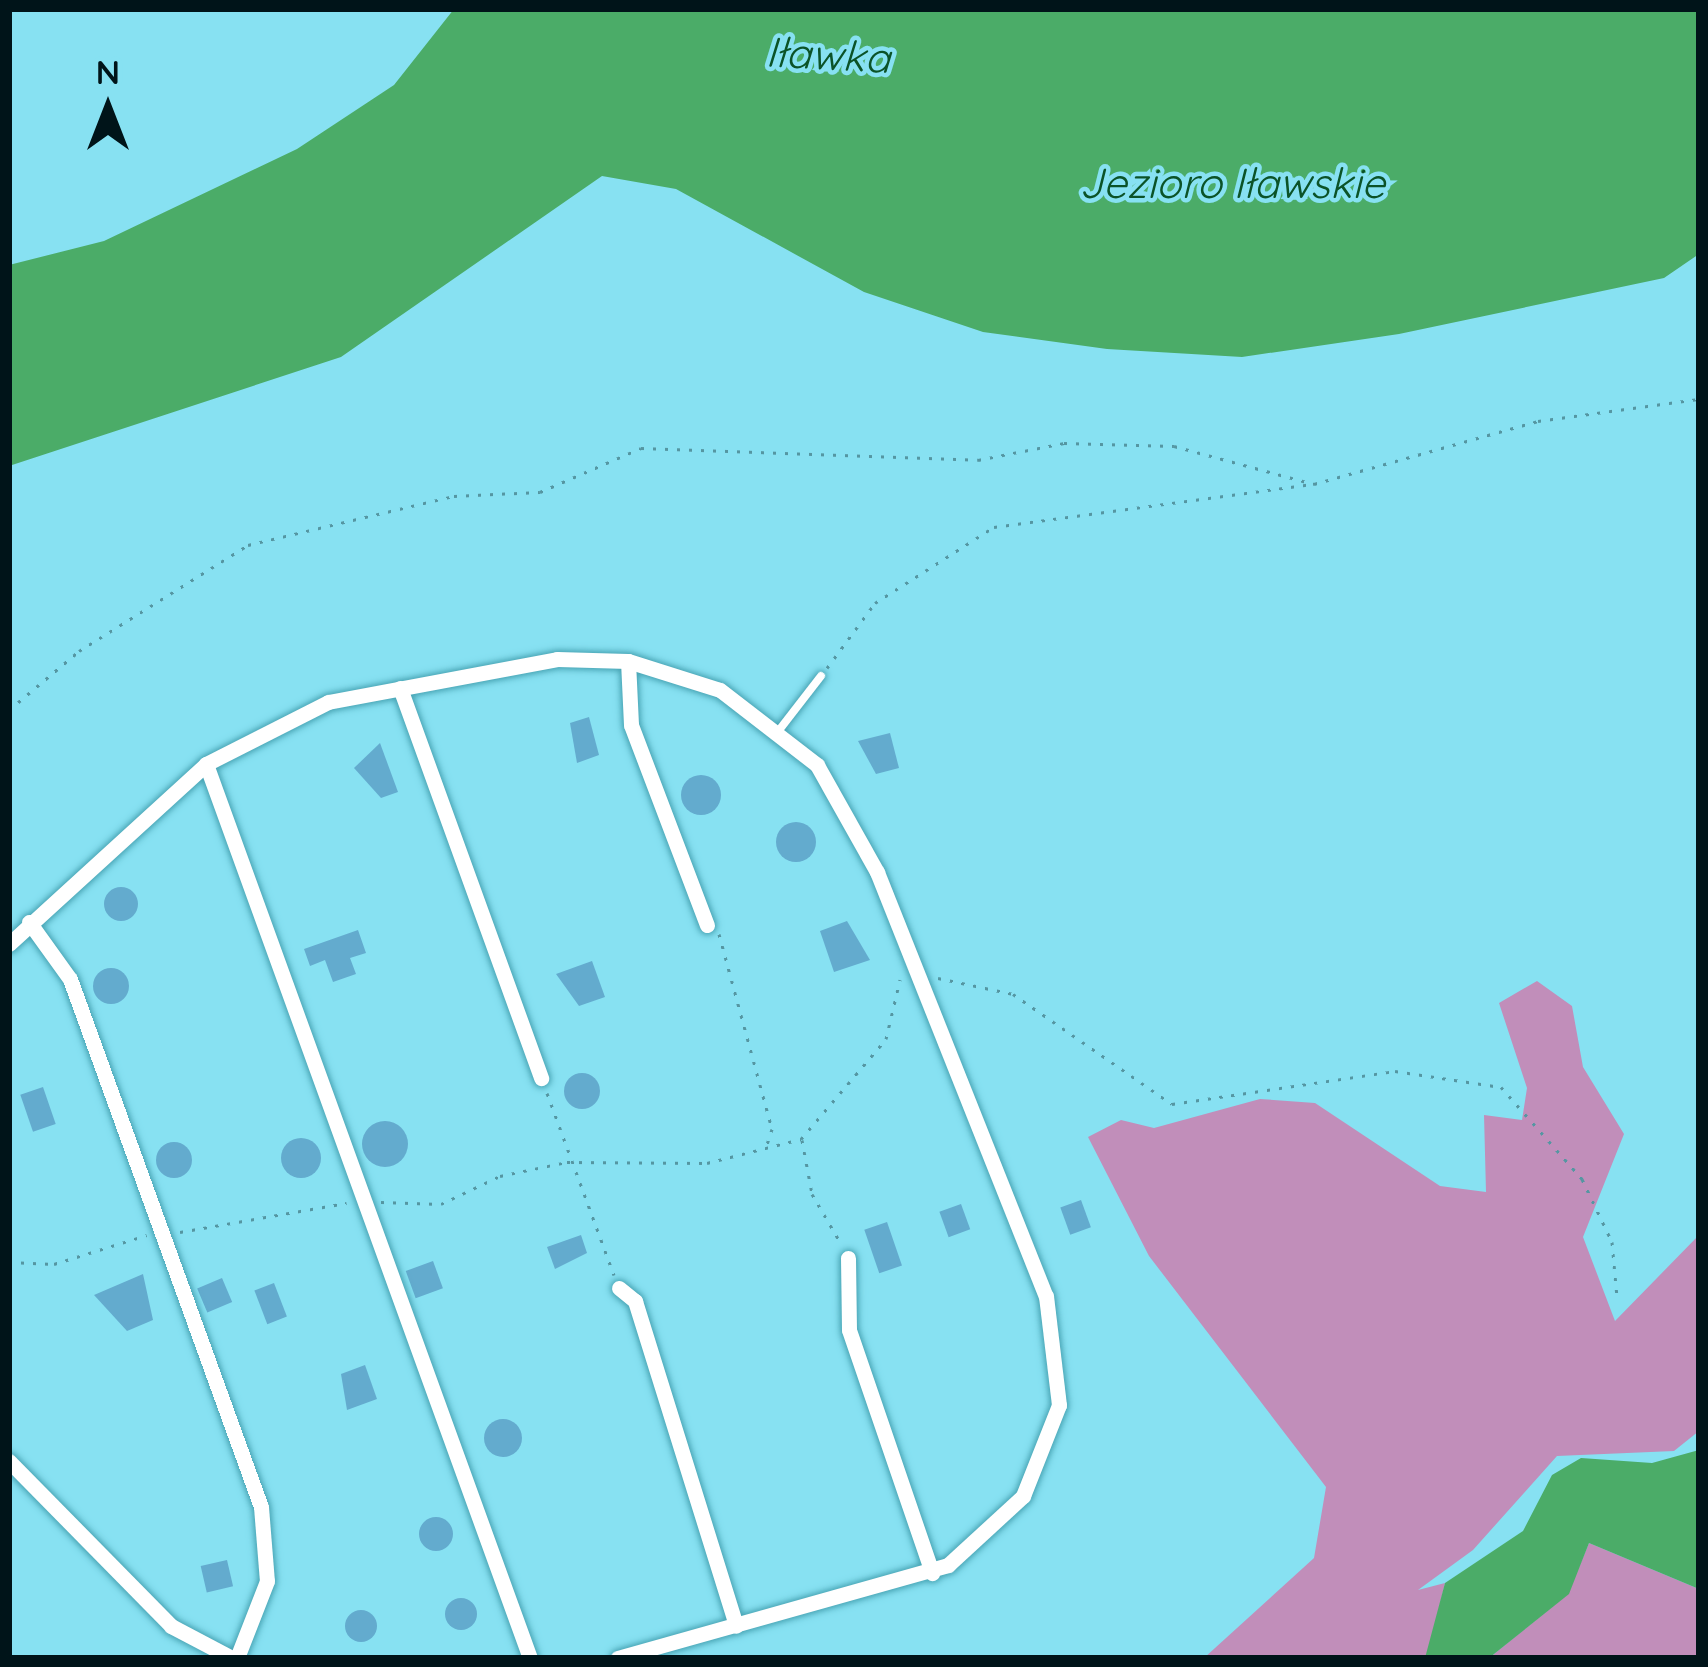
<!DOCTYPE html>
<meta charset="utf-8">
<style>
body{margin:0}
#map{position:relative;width:1708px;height:1667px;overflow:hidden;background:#87e1f2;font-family:Quicksand,sans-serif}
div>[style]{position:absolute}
.green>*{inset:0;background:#c18eba}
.water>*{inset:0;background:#4bac68}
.building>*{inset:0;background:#63abce;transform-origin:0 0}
.round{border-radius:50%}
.path>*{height:3px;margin-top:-1.5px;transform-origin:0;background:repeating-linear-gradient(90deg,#5596a2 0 3px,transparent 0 12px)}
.roads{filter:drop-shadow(0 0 3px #48a4b4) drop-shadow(0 0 3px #48a4b4)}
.service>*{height:8px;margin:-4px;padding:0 4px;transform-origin:4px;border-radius:4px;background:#fff}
.minor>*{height:15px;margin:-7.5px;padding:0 7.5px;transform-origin:7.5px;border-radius:7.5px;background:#fff}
span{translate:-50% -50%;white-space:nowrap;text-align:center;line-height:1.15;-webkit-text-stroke:9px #87e1f2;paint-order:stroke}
.water-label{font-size:42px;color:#0b5328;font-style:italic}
.frame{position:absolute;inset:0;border:12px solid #001419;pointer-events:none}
.north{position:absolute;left:48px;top:48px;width:120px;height:120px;-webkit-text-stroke:9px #87e1f2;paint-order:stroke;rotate:0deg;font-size:33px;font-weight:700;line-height:48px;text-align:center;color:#001419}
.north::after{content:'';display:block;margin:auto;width:42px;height:54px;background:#001419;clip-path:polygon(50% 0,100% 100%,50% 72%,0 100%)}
</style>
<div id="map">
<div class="green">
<div style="clip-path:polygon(1537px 981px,1572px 1006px,1583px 1067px,1624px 1134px,1583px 1237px,1615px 1321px,1699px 1235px,1699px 1431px,1674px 1451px,1557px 1456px,1473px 1550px,1418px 1590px,1445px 1583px,1427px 1658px,1204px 1658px,1314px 1558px,1326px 1487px,1149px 1256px,1088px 1137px,1121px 1120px,1154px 1128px,1260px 1099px,1315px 1103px,1440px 1186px,1486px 1192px,1484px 1115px,1522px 1120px,1527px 1088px,1499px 1003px)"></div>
<div style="clip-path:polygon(1589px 1543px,1699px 1589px,1699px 1658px,1489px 1658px,1568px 1594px)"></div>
</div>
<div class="water">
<div style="clip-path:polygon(454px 9px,1699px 9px,1699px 254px,1664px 278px,1399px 334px,1242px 357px,1107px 349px,983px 332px,864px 292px,676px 189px,602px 176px,341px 357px,9px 466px,9px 265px,104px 241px,297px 149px,394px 85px)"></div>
<div style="clip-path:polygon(1699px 1450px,1699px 1589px,1589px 1543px,1569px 1594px,1489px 1658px,1425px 1658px,1445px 1583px,1523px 1531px,1552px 1475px,1581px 1458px,1652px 1463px)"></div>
</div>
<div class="building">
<div style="clip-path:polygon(589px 717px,599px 755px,577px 763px,570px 723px)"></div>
<div style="clip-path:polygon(890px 733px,899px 768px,876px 774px,858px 741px)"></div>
<div style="clip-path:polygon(380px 743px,398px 792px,381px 798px,354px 768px)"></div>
<div class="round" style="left:681px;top:775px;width:40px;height:40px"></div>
<div class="round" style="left:776px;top:822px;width:40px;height:40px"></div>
<div class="round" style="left:104px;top:887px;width:34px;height:34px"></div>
<div style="clip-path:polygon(847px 921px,870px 960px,834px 972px,820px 931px)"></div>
<div style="clip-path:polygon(358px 930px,366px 953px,350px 958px,356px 974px,333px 982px,325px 960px,310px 966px,304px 949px)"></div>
<div style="clip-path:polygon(592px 961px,605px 997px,579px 1006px,556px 974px)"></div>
<div class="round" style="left:93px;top:968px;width:36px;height:36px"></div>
<div class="round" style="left:564px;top:1073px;width:36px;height:36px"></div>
<div style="left:43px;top:1087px;width:39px;height:24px;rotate:71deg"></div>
<div class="round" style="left:362px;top:1121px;width:46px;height:46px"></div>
<div class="round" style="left:281px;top:1138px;width:40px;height:40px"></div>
<div class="round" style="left:156px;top:1142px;width:36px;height:36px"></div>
<div style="left:1081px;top:1200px;width:29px;height:22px;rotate:70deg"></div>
<div style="left:961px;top:1204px;width:27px;height:23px;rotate:70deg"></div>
<div style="left:887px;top:1222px;width:46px;height:24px;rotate:71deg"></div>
<div style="clip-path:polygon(581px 1235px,587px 1253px,555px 1269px,547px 1247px)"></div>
<div style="left:433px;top:1261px;width:29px;height:29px;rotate:70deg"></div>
<div style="clip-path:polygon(143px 1274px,153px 1320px,127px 1331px,94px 1295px)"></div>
<div style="left:222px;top:1278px;width:26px;height:27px;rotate:67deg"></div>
<div style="left:274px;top:1283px;width:36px;height:21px;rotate:69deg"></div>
<div style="clip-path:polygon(365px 1365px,377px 1399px,347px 1410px,341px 1374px)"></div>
<div class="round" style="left:484px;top:1419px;width:38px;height:38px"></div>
<div class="round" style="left:419px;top:1517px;width:34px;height:34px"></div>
<div style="left:227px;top:1560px;width:27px;height:27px;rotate:77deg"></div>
<div class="round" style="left:445px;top:1598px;width:32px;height:32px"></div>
<div class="round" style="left:345px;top:1610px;width:32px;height:32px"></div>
</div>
<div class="path">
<div style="left:827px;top:668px;width:81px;rotate:-53.6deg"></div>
<div style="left:875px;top:603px;width:141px;rotate:-32.6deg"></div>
<div style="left:994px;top:527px;width:323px;rotate:-7.7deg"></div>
<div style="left:1314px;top:484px;width:233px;rotate:-15.7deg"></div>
<div style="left:1538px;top:421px;width:162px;rotate:-7.8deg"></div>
<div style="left:9px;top:710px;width:92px;rotate:-40.1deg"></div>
<div style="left:79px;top:651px;width:199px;rotate:-32.1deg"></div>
<div style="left:248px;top:545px;width:212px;rotate:-13.4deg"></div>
<div style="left:454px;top:496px;width:86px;rotate:-2.7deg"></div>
<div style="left:540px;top:492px;width:110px;rotate:-23.5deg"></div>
<div style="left:641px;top:448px;width:337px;rotate:2deg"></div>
<div style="left:978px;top:460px;width:88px;rotate:-11.2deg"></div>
<div style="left:1064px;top:443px;width:110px;rotate:1.6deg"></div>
<div style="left:1174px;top:446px;width:145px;rotate:15.2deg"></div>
<div style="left:719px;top:934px;width:202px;rotate:74.8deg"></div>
<div style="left:772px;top:1129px;width:20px;rotate:108deg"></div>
<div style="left:938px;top:978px;width:77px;rotate:12deg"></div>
<div style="left:1013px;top:994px;width:193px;rotate:34.7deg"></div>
<div style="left:1172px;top:1104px;width:225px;rotate:-8.4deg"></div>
<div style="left:1395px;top:1071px;width:107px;rotate:8.6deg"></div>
<div style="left:1501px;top:1087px;width:123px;rotate:48.6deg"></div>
<div style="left:1582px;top:1179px;width:70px;rotate:64.5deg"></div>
<div style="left:1612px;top:1242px;width:55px;rotate:84.8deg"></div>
<div style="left:547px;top:1093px;width:194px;rotate:69.8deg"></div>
<div style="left:802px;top:1140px;width:55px;rotate:79.5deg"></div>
<div style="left:812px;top:1194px;width:56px;rotate:59.7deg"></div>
<div style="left:381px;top:1202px;width:60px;rotate:1.9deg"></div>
<div style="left:441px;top:1204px;width:65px;rotate:-25.4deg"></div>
<div style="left:500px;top:1176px;width:68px;rotate:-11.8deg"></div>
<div style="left:567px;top:1162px;width:140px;rotate:0.4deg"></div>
<div style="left:707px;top:1163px;width:97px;rotate:-14.3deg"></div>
<div style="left:801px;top:1139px;width:131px;rotate:-49.6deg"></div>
<div style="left:886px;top:1039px;width:61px;rotate:-76.7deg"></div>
<div style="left:180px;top:1232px;width:169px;rotate:-9.9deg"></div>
<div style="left:9px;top:1262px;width:45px;rotate:2.5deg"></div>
<div style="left:54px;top:1264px;width:97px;rotate:-17.3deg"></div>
</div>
<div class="roads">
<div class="service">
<div style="left:780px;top:729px;width:67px;rotate:-52.3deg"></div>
</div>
<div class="minor">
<div style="left:628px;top:661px;width:64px;rotate:87.3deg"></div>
<div style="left:631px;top:725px;width:214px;rotate:69.2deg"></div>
<div style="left:400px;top:688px;width:415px;rotate:70.1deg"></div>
<div style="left:206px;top:764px;width:951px;rotate:70.08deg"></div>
<div style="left:29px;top:922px;width:70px;rotate:54.3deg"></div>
<div style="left:70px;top:979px;width:561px;rotate:70.11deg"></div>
<div style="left:261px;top:1507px;width:74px;rotate:85.4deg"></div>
<div style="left:267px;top:1581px;width:83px;rotate:111.3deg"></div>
<div style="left:9px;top:944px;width:267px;rotate:-42.4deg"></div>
<div style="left:206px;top:764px;width:137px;rotate:-26.9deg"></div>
<div style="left:328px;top:702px;width:233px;rotate:-10.6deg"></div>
<div style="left:557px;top:659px;width:71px;rotate:1.6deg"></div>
<div style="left:628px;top:661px;width:96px;rotate:17.5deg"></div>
<div style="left:720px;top:690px;width:123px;rotate:37.7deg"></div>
<div style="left:817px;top:765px;width:123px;rotate:60.7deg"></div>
<div style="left:877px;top:872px;width:456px;rotate:68.3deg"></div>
<div style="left:1046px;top:1296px;width:110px;rotate:83.2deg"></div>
<div style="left:1059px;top:1405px;width:98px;rotate:111.6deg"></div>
<div style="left:1023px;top:1496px;width:102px;rotate:137.4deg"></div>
<div style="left:948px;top:1565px;width:343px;rotate:164.3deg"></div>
<div style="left:848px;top:1258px;width:72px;rotate:89.2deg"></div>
<div style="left:849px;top:1330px;width:257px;rotate:71.1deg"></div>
<div style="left:619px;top:1288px;width:21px;rotate:39deg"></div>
<div style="left:635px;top:1301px;width:340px;rotate:72.7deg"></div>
<div style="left:9px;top:1461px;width:231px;rotate:45.5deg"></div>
<div style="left:171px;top:1626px;width:69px;rotate:27.7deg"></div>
</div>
</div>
<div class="water-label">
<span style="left:828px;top:55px;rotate:3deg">Iławka</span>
<span style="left:1232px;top:183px">Jezioro Iławskie</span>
</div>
<div class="frame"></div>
<div class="north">N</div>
</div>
